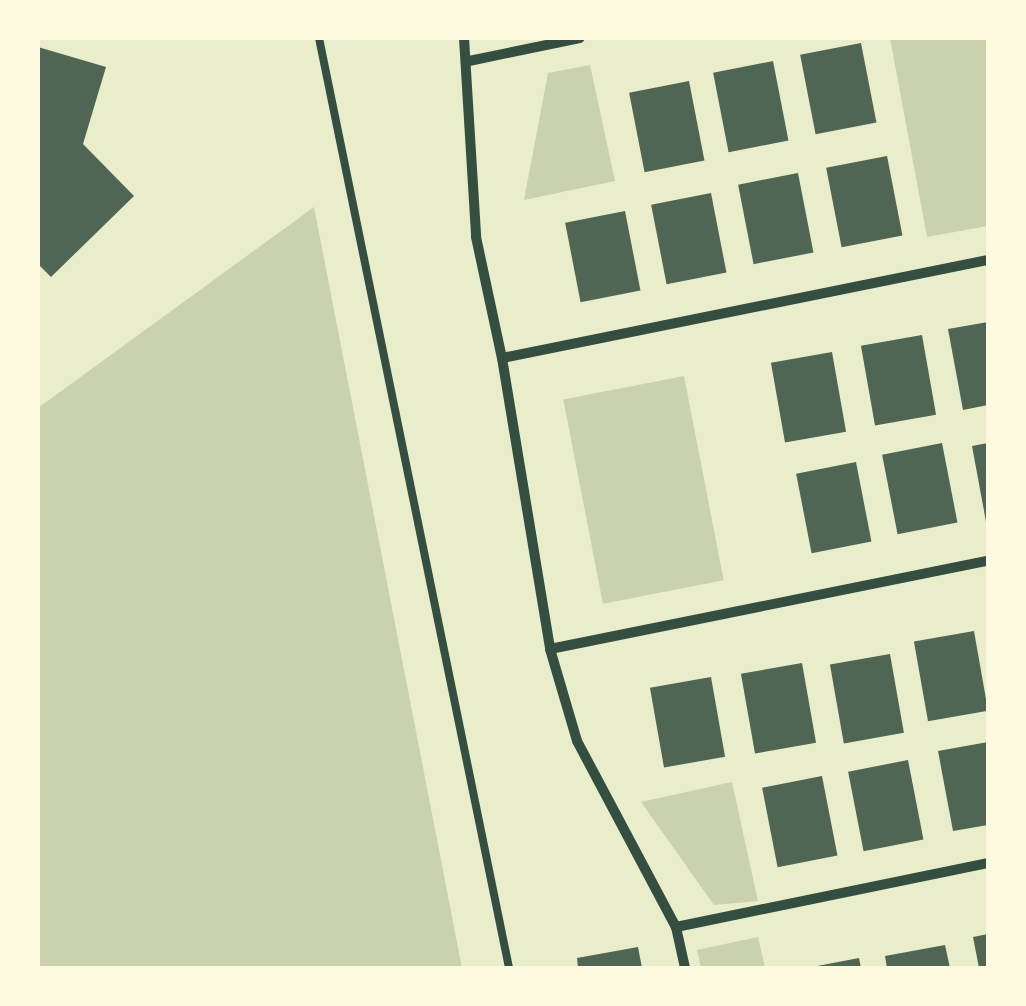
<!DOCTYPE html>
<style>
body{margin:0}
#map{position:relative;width:1026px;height:1006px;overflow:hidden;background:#e9edc9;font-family:Poppins,sans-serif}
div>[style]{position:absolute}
.green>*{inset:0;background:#cad2ad;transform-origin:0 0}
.building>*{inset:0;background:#4f6655;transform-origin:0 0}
.service>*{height:8px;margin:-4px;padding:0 4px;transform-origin:4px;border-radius:4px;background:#344e41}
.minor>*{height:10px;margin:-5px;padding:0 5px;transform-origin:5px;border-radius:5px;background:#344e41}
span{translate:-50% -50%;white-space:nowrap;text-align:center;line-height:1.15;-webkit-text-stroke:10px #fefae0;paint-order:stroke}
.frame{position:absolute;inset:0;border:40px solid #fefae0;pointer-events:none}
</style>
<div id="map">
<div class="green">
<div style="clip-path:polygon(890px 38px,988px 38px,988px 226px,927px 237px)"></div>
<div style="clip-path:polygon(590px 65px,615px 181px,524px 200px,548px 73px)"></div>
<div style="clip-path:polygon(314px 207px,462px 968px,38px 968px,38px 408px)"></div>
<div style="left:684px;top:376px;width:208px;height:123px;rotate:79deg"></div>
<div style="clip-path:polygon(732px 782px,758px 901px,714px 905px,641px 802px)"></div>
<div style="clip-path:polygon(758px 937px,765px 968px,701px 968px,697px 950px)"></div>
</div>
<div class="building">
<div style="left:861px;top:43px;width:81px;height:62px;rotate:79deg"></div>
<div style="clip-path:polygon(38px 47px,106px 67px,83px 144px,134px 196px,51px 277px,38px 264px)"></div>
<div style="left:773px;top:61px;width:81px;height:61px;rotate:79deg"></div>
<div style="left:689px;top:81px;width:81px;height:61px;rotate:79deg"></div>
<div style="left:887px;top:156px;width:81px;height:62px;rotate:79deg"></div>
<div style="left:798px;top:173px;width:81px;height:61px;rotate:79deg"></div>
<div style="left:711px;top:193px;width:81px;height:61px;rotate:79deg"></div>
<div style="left:625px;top:211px;width:81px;height:61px;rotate:79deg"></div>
<div style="clip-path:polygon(988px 322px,988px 405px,963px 410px,948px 329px)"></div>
<div style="left:922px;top:335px;width:81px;height:62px;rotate:80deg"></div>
<div style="left:832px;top:352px;width:81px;height:62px;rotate:80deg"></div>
<div style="left:942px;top:443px;width:81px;height:61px;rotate:79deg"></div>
<div style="clip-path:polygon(988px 443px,988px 527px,987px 527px,972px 446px)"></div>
<div style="left:856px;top:462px;width:81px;height:61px;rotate:79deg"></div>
<div style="left:974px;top:631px;width:81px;height:61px;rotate:80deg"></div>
<div style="left:890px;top:654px;width:80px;height:61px;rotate:80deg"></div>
<div style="left:802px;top:663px;width:81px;height:62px;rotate:80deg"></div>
<div style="left:711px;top:677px;width:81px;height:62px;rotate:80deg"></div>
<div style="clip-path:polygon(988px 742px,988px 825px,953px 831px,938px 751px)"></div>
<div style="left:908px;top:760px;width:81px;height:61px;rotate:79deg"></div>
<div style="left:822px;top:776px;width:81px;height:61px;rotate:79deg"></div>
<div style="clip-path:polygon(988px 934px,988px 968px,979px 968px,973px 937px)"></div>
<div style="clip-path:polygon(945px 945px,950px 968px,887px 968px,885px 956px)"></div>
<div style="clip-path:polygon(638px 947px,642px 968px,578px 968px,577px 958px)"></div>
<div style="clip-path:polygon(859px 958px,861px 968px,812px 968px,812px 967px)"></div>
</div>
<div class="service">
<div style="left:319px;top:38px;width:949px;rotate:78.45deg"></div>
</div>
<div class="minor">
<div style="left:464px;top:38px;width:199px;rotate:86.5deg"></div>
<div style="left:476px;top:237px;width:124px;rotate:77.9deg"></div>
<div style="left:502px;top:358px;width:295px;rotate:80.6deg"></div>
<div style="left:550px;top:649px;width:96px;rotate:73.6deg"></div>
<div style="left:577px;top:741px;width:211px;rotate:62deg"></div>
<div style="left:676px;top:927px;width:42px;rotate:77.6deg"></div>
<div style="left:469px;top:61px;width:113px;rotate:-11.7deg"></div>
<div style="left:502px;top:358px;width:496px;rotate:-11.4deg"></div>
<div style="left:550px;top:649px;width:447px;rotate:-11.4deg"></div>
<div style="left:676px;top:927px;width:318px;rotate:-11.6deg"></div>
</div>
<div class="frame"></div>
</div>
